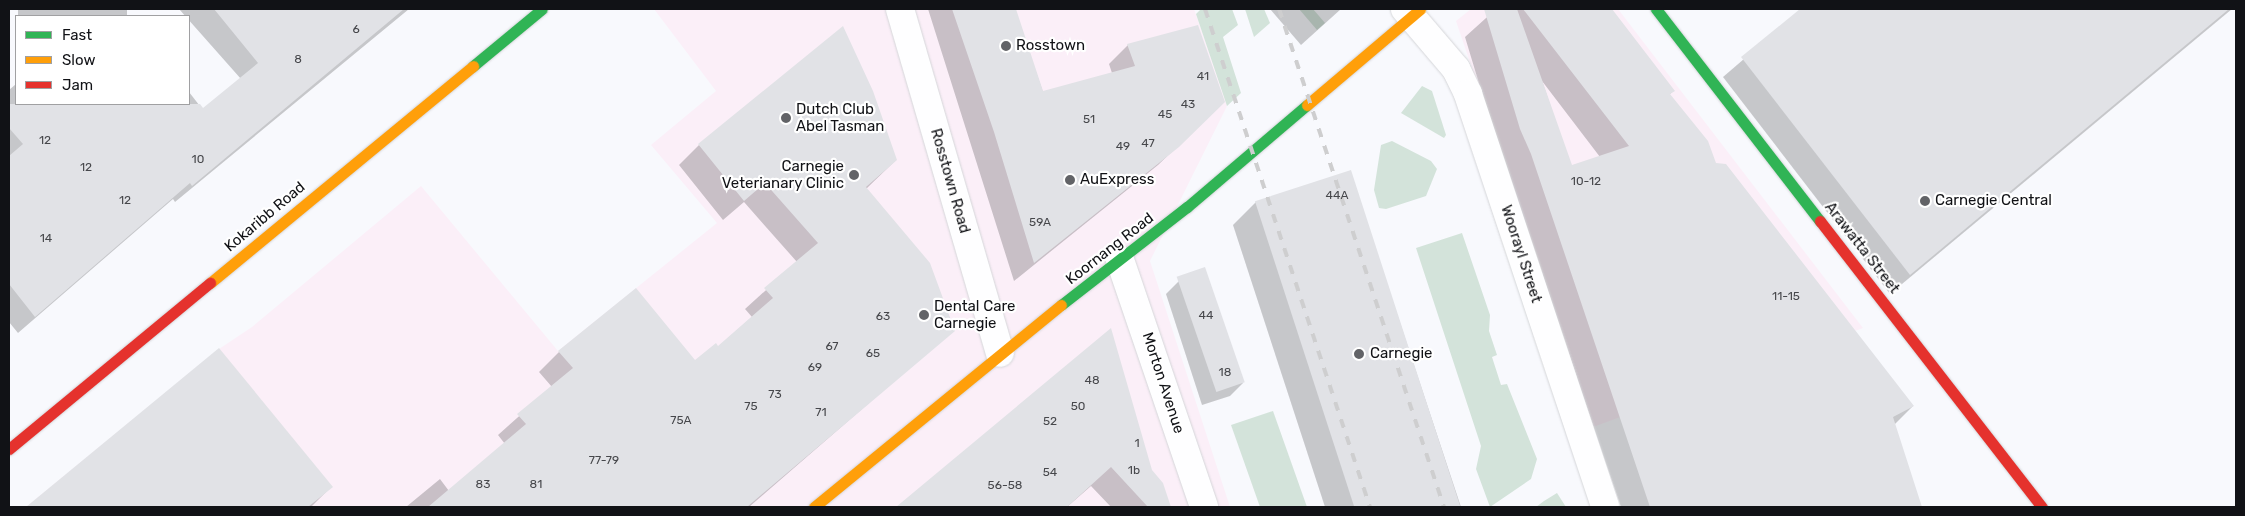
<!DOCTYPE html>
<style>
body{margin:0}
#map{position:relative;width:2245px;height:516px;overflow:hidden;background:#f8f9fd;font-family:Rubik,sans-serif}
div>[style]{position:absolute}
.commercial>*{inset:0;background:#fbeff8}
.green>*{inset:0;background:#d3e3da}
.shadow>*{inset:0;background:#0003;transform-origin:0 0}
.building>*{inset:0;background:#e1e2e6;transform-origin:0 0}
.roads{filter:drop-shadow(0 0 1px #d5d6d9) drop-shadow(0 0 1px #d5d6d9)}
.street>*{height:28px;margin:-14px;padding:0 14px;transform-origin:14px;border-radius:14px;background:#fefeff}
.fast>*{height:11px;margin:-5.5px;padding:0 5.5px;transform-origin:5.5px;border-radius:5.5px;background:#30b455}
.slow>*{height:11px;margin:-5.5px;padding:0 5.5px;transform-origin:5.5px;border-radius:5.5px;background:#ff9f0a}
.jam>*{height:11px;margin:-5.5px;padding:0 5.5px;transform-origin:5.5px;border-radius:5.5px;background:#e5322d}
.rail>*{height:4px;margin-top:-2px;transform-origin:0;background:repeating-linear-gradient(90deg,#cececf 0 9px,transparent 0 18px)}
.dots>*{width:14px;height:14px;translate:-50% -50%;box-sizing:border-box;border:2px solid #fff;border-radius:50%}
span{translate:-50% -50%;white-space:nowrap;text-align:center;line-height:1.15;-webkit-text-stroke:4.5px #fff;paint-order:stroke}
.number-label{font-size:12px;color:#46474b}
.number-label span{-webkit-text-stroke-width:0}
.poi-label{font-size:15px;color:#111216}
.left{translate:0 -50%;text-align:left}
.right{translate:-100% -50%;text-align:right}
.street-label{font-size:15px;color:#111216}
.frame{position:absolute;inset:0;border:10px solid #111216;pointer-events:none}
.legend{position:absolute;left:15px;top:15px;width:175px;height:90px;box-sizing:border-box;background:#fff;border:1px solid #a0a0a2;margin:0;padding:6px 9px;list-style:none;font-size:15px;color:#111216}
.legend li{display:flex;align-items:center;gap:10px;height:25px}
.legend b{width:25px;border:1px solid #a0a0a2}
</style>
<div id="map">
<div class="commercial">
<div style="clip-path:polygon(654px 9px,1194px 9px,1227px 106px,1150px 261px,1230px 507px,26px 507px,219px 349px,252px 327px,421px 186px,558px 351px,717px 223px,651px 145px,716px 91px)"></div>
<div style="clip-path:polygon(1471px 9px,1618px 9px,1863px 328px,1593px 427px,1456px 21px)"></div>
</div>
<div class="green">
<div style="clip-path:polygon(1201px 9px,1232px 9px,1238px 25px,1223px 37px,1241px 93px,1227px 106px,1196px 14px)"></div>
<div style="clip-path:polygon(1245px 9px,1264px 9px,1270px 23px,1254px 37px)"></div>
<div style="clip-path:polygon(1299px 9px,1313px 9px,1325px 23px,1317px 30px)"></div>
<div style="clip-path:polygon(1422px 86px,1432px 91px,1446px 135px,1444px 138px,1401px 113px)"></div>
<div style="clip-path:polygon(1392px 141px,1431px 161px,1437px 169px,1426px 196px,1386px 209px,1379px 208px,1374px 190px,1381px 145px)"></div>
<div style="clip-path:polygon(1462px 233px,1490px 315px,1489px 331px,1497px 355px,1492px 357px,1501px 385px,1507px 384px,1537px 459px,1531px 479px,1490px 507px,1476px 469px,1481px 446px,1416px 248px)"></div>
<div style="clip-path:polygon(1273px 411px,1307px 507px,1260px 507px,1231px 425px)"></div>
<div style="clip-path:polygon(1557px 493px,1566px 507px,1536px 507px,1544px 501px)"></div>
</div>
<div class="shadow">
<div style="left:18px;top:9px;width:109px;height:9px"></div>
<div style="clip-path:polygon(179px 9px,409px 9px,175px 202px,173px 199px,18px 333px,9px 322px,9px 90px,16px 84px,16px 104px,189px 104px,189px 92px,203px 110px,241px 79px)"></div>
<div style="clip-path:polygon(928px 9px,1014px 9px,1043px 92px,1112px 73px,1109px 64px,1128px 45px,1204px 121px,1158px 165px,1014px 281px)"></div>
<div style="clip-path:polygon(1270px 9px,1341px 9px,1301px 45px)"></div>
<div style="clip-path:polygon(evenodd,1496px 9px,1611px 9px,1673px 91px,1669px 95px,1715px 165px,1913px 406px,1894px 425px,1921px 507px,1621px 507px,1499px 150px,1465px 37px,1496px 9px,1542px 81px,1600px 157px,1571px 166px,1542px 81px)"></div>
<div style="clip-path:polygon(1802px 9px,2232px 9px,1890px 294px,1723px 77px)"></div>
<div style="clip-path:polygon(699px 145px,896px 160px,866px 189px,953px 330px,749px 507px,406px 507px,440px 479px,449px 491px,505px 444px,498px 435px,552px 387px,539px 372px,559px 352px,695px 362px,718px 347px,752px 317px,745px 309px,797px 262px,744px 202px,723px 220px,679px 165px)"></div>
<div style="clip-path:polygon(1350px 172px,1461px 507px,1325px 507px,1233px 225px,1256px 202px)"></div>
<div style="clip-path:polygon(1179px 281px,1243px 383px,1230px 396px,1202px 405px,1166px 294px)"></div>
<div style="clip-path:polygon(1110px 330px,1151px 471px,1162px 484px,1169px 507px,1111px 507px,1091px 486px,1067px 507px,898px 507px)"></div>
<div style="clip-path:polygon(219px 350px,331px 487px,311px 507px,28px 507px)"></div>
</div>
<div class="building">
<div style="clip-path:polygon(214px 9px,404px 9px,192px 186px,190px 183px,35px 317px,9px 284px,9px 156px,23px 144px,9px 128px,9px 104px,200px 104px,203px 108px,258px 63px)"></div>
<div style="clip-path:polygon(952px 9px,1016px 9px,1043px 91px,1135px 66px,1127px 44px,1198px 25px,1225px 102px,1179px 147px,1034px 263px,994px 132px)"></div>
<div style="clip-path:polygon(1484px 9px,1517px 9px,1572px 165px,1629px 146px,1523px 9px,1612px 9px,1675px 91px,1670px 94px,1708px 141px,1716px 163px,1726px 164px,1914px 406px,1893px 417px,1922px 507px,1650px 507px,1531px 154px,1520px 129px)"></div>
<div style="clip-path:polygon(1800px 9px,2229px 9px,1910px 275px,1741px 57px)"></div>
<div style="clip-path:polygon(843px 26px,873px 91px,897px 160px,866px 187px,930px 263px,955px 331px,747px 507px,428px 507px,526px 424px,517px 414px,573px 368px,558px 351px,636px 288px,695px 360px,716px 343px,718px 346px,773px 298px,764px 288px,818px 243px,765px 183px,744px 201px,698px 144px)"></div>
<div style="left:1351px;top:170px;width:355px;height:101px;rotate:72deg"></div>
<div style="left:1205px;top:267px;width:122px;height:30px;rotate:71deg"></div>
<div style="clip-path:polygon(1111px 328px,1152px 470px,1163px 483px,1171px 507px,1148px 507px,1111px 467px,1067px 507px,896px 507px)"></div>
<div style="clip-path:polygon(219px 348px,333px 487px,308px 507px,26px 507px)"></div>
</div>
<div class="roads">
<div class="street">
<div style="left:900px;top:9px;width:358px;rotate:73.8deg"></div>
<div style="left:1405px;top:9px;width:79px;rotate:49.6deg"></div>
<div style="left:1456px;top:69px;width:28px;rotate:64deg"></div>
<div style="left:1468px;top:94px;width:435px;rotate:71.6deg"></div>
<div style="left:1120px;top:260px;width:261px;rotate:71.2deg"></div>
</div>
<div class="fast">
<div style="left:1656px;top:9px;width:268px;rotate:52.3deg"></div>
<div style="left:473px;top:66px;width:89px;rotate:-39.6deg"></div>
<div style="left:1061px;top:305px;width:160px;rotate:-37.9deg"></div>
<div style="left:1187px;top:207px;width:157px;rotate:-40.4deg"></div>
</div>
<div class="slow">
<div style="left:1307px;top:105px;width:148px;rotate:-40.3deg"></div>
<div style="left:210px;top:283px;width:341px;rotate:-39.5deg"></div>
<div style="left:814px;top:507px;width:319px;rotate:-39.3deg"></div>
</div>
<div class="jam">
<div style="left:1820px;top:221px;width:362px;rotate:52.2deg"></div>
<div style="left:9px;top:449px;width:261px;rotate:-39.6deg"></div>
</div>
</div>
<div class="rail">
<div style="left:1205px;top:9px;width:525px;rotate:71.67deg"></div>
<div style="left:1279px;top:9px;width:525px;rotate:71.67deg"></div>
</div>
<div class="dots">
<div style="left:1006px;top:46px;background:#626367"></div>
<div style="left:786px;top:118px;background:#626367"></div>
<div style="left:854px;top:175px;background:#626367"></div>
<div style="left:1070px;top:180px;background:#626367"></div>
<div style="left:1925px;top:201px;background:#626367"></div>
<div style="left:924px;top:315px;background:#626367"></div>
<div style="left:1359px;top:354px;background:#626367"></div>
</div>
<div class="number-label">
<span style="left:356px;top:30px">6</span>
<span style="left:298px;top:60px">8</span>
<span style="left:1203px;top:77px">41</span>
<span style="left:1188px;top:105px">43</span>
<span style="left:1165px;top:115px">45</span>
<span style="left:1089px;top:120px">51</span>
<span style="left:45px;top:141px">12</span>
<span style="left:1148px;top:144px">47</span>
<span style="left:1123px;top:147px">49</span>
<span style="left:198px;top:160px">10</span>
<span style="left:86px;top:168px">12</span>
<span style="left:1586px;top:182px">10-12</span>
<span style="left:1337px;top:196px">44A</span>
<span style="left:125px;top:201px">12</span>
<span style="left:1040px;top:223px">59A</span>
<span style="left:46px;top:239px">14</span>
<span style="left:1786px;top:297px">11-15</span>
<span style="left:1206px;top:316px">44</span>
<span style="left:883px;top:317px">63</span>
<span style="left:832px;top:347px">67</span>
<span style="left:873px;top:354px">65</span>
<span style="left:815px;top:368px">69</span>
<span style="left:1225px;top:373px">18</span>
<span style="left:1092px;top:381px">48</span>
<span style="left:775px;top:395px">73</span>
<span style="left:751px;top:407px">75</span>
<span style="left:1078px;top:407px">50</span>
<span style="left:821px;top:413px">71</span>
<span style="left:681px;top:421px">75A</span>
<span style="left:1050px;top:422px">52</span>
<span style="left:1137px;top:444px">1</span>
<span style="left:604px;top:461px">77-79</span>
<span style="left:1134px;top:471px">1b</span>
<span style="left:1050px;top:473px">54</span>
<span style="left:483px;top:485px">83</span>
<span style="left:536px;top:485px">81</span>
<span style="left:1005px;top:486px">56-58</span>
</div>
<div class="poi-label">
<span class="left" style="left:1016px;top:46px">Rosstown</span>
<span class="left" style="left:796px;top:118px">Dutch Club<br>Abel Tasman</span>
<span class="right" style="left:844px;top:175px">Carnegie<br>Veterianary Clinic</span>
<span class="left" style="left:1080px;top:180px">AuExpress</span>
<span class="left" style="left:1935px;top:201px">Carnegie Central</span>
<span class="left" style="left:934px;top:315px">Dental Care<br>Carnegie</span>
<span class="left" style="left:1370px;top:354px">Carnegie</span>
</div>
<div class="street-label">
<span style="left:950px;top:181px;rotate:74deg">Rosstown Road</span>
<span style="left:265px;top:217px;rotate:-40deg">Kokaribb Road</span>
<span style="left:1862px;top:248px;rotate:52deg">Arawatta Street</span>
<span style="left:1110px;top:249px;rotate:-38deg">Koornang Road</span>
<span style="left:1521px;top:254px;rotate:72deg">Woorayl Street</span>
<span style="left:1163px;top:383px;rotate:72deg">Morton Avenue</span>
</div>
<div class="frame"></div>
<ul class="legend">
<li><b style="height:6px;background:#30b455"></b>Fast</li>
<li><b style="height:6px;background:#ff9f0a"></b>Slow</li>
<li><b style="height:6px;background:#e5322d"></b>Jam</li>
</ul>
</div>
